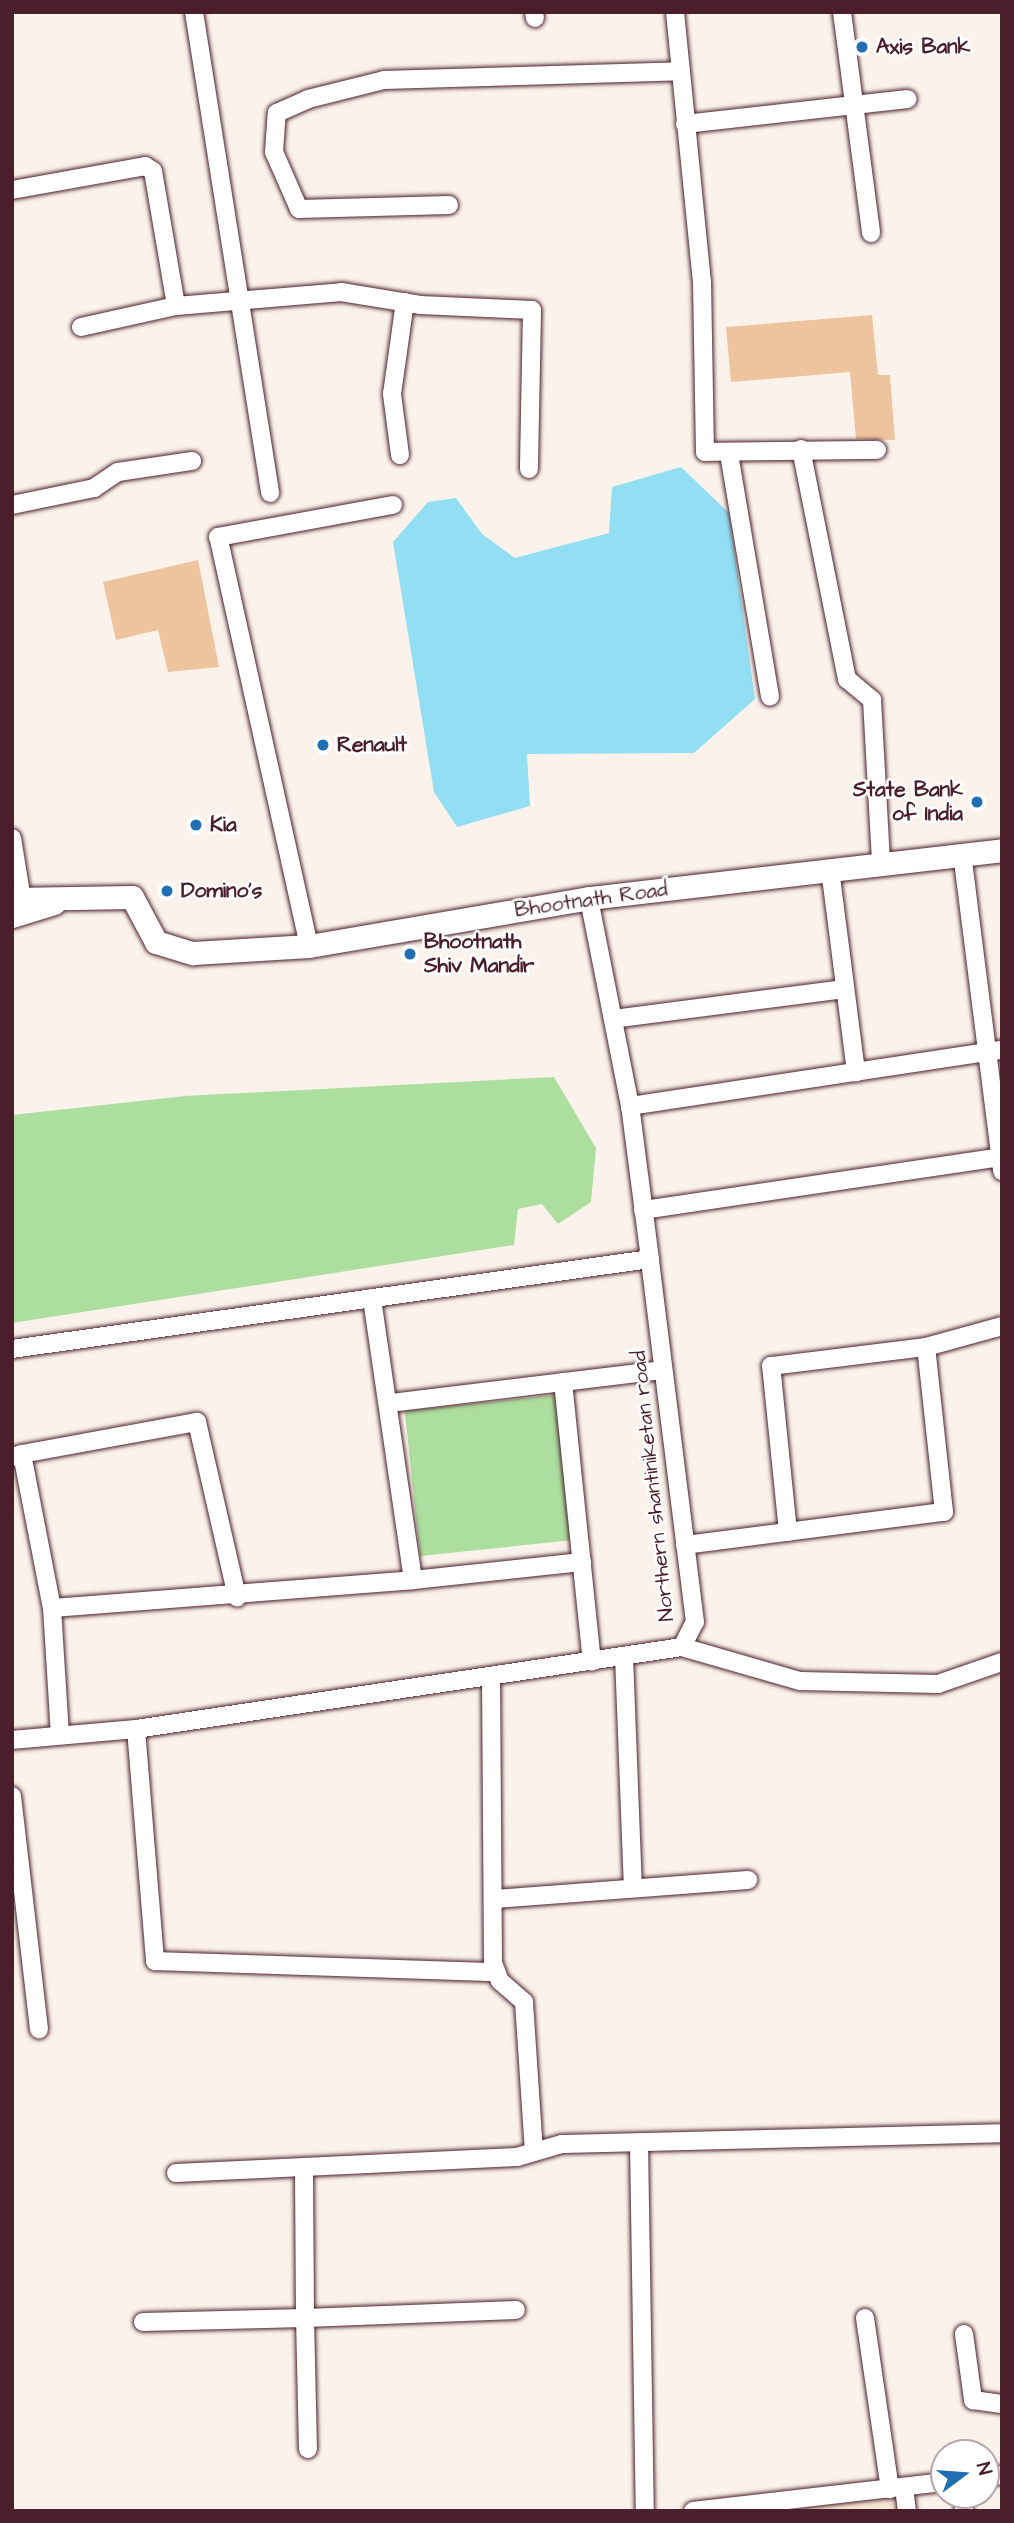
<!DOCTYPE html>
<style>
body{margin:0}
#map{position:relative;width:1014px;height:2523px;overflow:hidden;background:#fbf3eb;font-family:"Architects Daughter",sans-serif}
div>[style]{position:absolute}
.built>*{inset:0;background:#f7e5d4}
.green>*{inset:0;background:#acde9f;transform-origin:0 0}
.water>*{inset:0;background:#92def2}
.building>*{inset:0;background:#edc49d}
.roads{filter:drop-shadow(0 0 2px #4a1f2b) drop-shadow(0 0 2px #4a1f2b)}
.minor>*{height:18px;margin:-9px;padding:0 9px;transform-origin:9px;border-radius:9px;background:#fff}
.tertiary>*{height:23px;margin:-11.5px;padding:0 11.5px;transform-origin:11.5px;border-radius:11.5px;background:#fff}
.dots>*{width:19px;height:19px;translate:-50% -50%;box-sizing:border-box;border:4px solid #fff;border-radius:50%}
span{translate:-50% -50%;white-space:nowrap;text-align:center;line-height:1.15;-webkit-text-stroke:5px #fff;paint-order:stroke}
.poi-label{font-size:21px;color:#4a1f2b;font-weight:700}
.left{translate:0 -50%;text-align:left}
.right{translate:-100% -50%;text-align:right}
.street-label{font-size:21px;color:#4a1f2b}
.frame{position:absolute;inset:0;border:14px solid #4a1f2b;pointer-events:none}
.north{position:absolute;left:930px;top:2439px;width:70px;height:70px;box-sizing:border-box;background:#fff;border:2px solid #b7a5aa;border-radius:50%;rotate:74deg;font-size:19px;font-weight:700;line-height:28px;text-align:center;color:#4a1f2b}
.north::after{content:'';display:block;margin:auto;width:24px;height:32px;background:#1f6fb2;clip-path:polygon(50% 0,100% 100%,50% 72%,0 100%)}
</style>
<div id="map">
<div class="built">
<div style="clip-path:polygon(904px 2487px,907px 2511px,689px 2511px)"></div>
</div>
<div class="green">
<div style="clip-path:polygon(554px 1077px,596px 1148px,591px 1202px,558px 1224px,542px 1204px,518px 1209px,514px 1245px,12px 1323px,12px 1115px,185px 1096px)"></div>
<div style="left:556px;top:1395px;width:146px;height:152px;rotate:84deg"></div>
</div>
<div class="water">
<div style="clip-path:polygon(681px 467px,729px 513px,755px 699px,694px 753px,527px 754px,530px 806px,457px 827px,434px 792px,393px 542px,428px 502px,456px 498px,482px 534px,515px 558px,609px 533px,612px 487px)"></div>
</div>
<div class="building">
<div style="clip-path:polygon(872px 315px,878px 375px,890px 375px,895px 440px,856px 439px,850px 372px,731px 382px,726px 327px)"></div>
<div style="clip-path:polygon(198px 560px,219px 667px,168px 672px,158px 630px,116px 640px,103px 582px)"></div>
</div>
<div class="roads">
<div class="minor">
<div style="left:194px;top:12px;width:487px;rotate:81deg"></div>
<div style="left:534px;top:12px;width:6px;rotate:81deg"></div>
<div style="left:675px;top:12px;width:270px;rotate:84.3deg"></div>
<div style="left:702px;top:281px;width:171px;rotate:89deg"></div>
<div style="left:705px;top:452px;width:172px;rotate:-0.7deg"></div>
<div style="left:842px;top:12px;width:223px;rotate:82.5deg"></div>
<div style="left:685px;top:124px;width:224px;rotate:-6.4deg"></div>
<div style="left:12px;top:190px;width:135px;rotate:-10.2deg"></div>
<div style="left:145px;top:166px;width:9px;rotate:32deg"></div>
<div style="left:153px;top:171px;width:137px;rotate:80.3deg"></div>
<div style="left:449px;top:205px;width:150px;rotate:178.5deg"></div>
<div style="left:299px;top:209px;width:62px;rotate:-113.7deg"></div>
<div style="left:274px;top:152px;width:39px;rotate:-86deg"></div>
<div style="left:277px;top:113px;width:34px;rotate:-24deg"></div>
<div style="left:308px;top:99px;width:78px;rotate:-14deg"></div>
<div style="left:384px;top:80px;width:297px;rotate:-1.7deg"></div>
<div style="left:81px;top:327px;width:97px;rotate:-12.5deg"></div>
<div style="left:176px;top:306px;width:166px;rotate:-4.8deg"></div>
<div style="left:341px;top:292px;width:80px;rotate:9.3deg"></div>
<div style="left:420px;top:305px;width:112px;rotate:2.6deg"></div>
<div style="left:532px;top:310px;width:159px;rotate:91.1deg"></div>
<div style="left:801px;top:449px;width:235px;rotate:78.7deg"></div>
<div style="left:847px;top:679px;width:33px;rotate:40deg"></div>
<div style="left:872px;top:700px;width:162px;rotate:86.8deg"></div>
<div style="left:729px;top:454px;width:246px;rotate:80.4deg"></div>
<div style="left:400px;top:455px;width:62px;rotate:-97.5deg"></div>
<div style="left:392px;top:394px;width:93px;rotate:-82deg"></div>
<div style="left:12px;top:505px;width:84px;rotate:-11.7deg"></div>
<div style="left:94px;top:488px;width:29px;rotate:-34deg"></div>
<div style="left:118px;top:472px;width:75px;rotate:-8.5deg"></div>
<div style="left:12px;top:838px;width:75px;rotate:80.8deg"></div>
<div style="left:962px;top:853px;width:321px;rotate:82.8deg"></div>
<div style="left:830px;top:869px;width:205px;rotate:82.7deg"></div>
<div style="left:309px;top:946px;width:419px;rotate:-102.5deg"></div>
<div style="left:218px;top:537px;width:178px;rotate:-10.4deg"></div>
<div style="left:613px;top:1019px;width:234px;rotate:-7.4deg"></div>
<div style="left:630px;top:1106px;width:376px;rotate:-8.6deg"></div>
<div style="left:643px;top:1210px;width:361px;rotate:-8.4deg"></div>
<div style="left:12px;top:1349px;width:644px;rotate:-8.03deg"></div>
<div style="left:563px;top:1382px;width:281px;rotate:84.1deg"></div>
<div style="left:390px;top:1403px;width:275px;rotate:-6.9deg"></div>
<div style="left:22px;top:1454px;width:178px;rotate:-10.4deg"></div>
<div style="left:197px;top:1422px;width:180px;rotate:77.1deg"></div>
<div style="left:12px;top:1457px;width:10px;rotate:-17deg"></div>
<div style="left:22px;top:1454px;width:157px;rotate:79deg"></div>
<div style="left:52px;top:1608px;width:362px;rotate:-4.4deg"></div>
<div style="left:413px;top:1580px;width:285px;rotate:-98.3deg"></div>
<div style="left:788px;top:1532px;width:167px;rotate:-95.8deg"></div>
<div style="left:771px;top:1366px;width:156px;rotate:-7deg"></div>
<div style="left:685px;top:1545px;width:261px;rotate:-7.3deg"></div>
<div style="left:944px;top:1512px;width:166px;rotate:-96.2deg"></div>
<div style="left:926px;top:1347px;width:79px;rotate:-15.4deg"></div>
<div style="left:413px;top:1580px;width:170px;rotate:-6.1deg"></div>
<div style="left:52px;top:1608px;width:127px;rotate:86.4deg"></div>
<div style="left:682px;top:1647px;width:123px;rotate:16.1deg"></div>
<div style="left:800px;top:1681px;width:138px;rotate:1.2deg"></div>
<div style="left:938px;top:1684px;width:68px;rotate:-19deg"></div>
<div style="left:624px;top:1656px;width:232px;rotate:87.8deg"></div>
<div style="left:491px;top:1676px;width:287px;rotate:89.6deg"></div>
<div style="left:493px;top:1963px;width:19px;rotate:69deg"></div>
<div style="left:500px;top:1981px;width:32px;rotate:41deg"></div>
<div style="left:524px;top:2002px;width:150px;rotate:86.2deg"></div>
<div style="left:136px;top:1729px;width:233px;rotate:85.3deg"></div>
<div style="left:155px;top:1961px;width:340px;rotate:1.9deg"></div>
<div style="left:12px;top:1740px;width:124px;rotate:-5.1deg"></div>
<div style="left:136px;top:1729px;width:552px;rotate:-8.54deg"></div>
<div style="left:682px;top:1647px;width:28px;rotate:-63deg"></div>
<div style="left:695px;top:1622px;width:366px;rotate:-97.1deg"></div>
<div style="left:650px;top:1259px;width:154px;rotate:-97.4deg"></div>
<div style="left:630px;top:1106px;width:212px;rotate:-101.2deg"></div>
<div style="left:12px;top:1796px;width:235px;rotate:83.4deg"></div>
<div style="left:494px;top:1899px;width:255px;rotate:-4.3deg"></div>
<div style="left:639px;top:2143px;width:368px;rotate:89.1deg"></div>
<div style="left:304px;top:2172px;width:146px;rotate:89.6deg"></div>
<div style="left:305px;top:2318px;width:211px;rotate:-2.2deg"></div>
<div style="left:176px;top:2173px;width:341px;rotate:-2.7deg"></div>
<div style="left:517px;top:2157px;width:47px;rotate:-16.1deg"></div>
<div style="left:562px;top:2144px;width:440px;rotate:-1.4deg"></div>
<div style="left:865px;top:2318px;width:173px;rotate:81.7deg"></div>
<div style="left:143px;top:2322px;width:162px;rotate:-1.4deg"></div>
<div style="left:305px;top:2318px;width:131px;rotate:88.7deg"></div>
<div style="left:964px;top:2334px;width:67px;rotate:82.2deg"></div>
<div style="left:973px;top:2400px;width:29px;rotate:8deg"></div>
<div style="left:986px;top:2477px;width:16px;rotate:-7deg"></div>
<div style="left:904px;top:2487px;width:24px;rotate:83deg"></div>
<div style="left:963px;top:2495px;width:16px;rotate:86deg"></div>
<div style="left:693px;top:2511px;width:253px;rotate:-6.6deg"></div>
</div>
<div class="tertiary">
<div style="left:12px;top:899px;width:120px;rotate:-1deg"></div>
<div style="left:132px;top:897px;width:51px;rotate:61.9deg"></div>
<div style="left:156px;top:942px;width:39px;rotate:17deg"></div>
<div style="left:193px;top:953px;width:116px;rotate:-3.5deg"></div>
<div style="left:309px;top:946px;width:284px;rotate:-9.7deg"></div>
<div style="left:589px;top:898px;width:416px;rotate:-6.6deg"></div>
<div style="left:12px;top:916px;width:44px;rotate:-17.2deg"></div>
</div>
</div>
<div class="dots">
<div style="left:862px;top:47px;background:#1f6fb2"></div>
<div style="left:323px;top:745px;background:#1f6fb2"></div>
<div style="left:977px;top:802px;background:#1f6fb2"></div>
<div style="left:196px;top:825px;background:#1f6fb2"></div>
<div style="left:167px;top:891px;background:#1f6fb2"></div>
<div style="left:410px;top:954px;background:#1f6fb2"></div>
</div>
<div class="poi-label">
<span class="left" style="left:876px;top:47px">Axis Bank</span>
<span class="left" style="left:337px;top:745px">Renault</span>
<span class="right" style="left:963px;top:802px">State Bank<br>of India</span>
<span class="left" style="left:210px;top:825px">Kia</span>
<span class="left" style="left:181px;top:891px">Domino's</span>
<span class="left" style="left:424px;top:954px">Bhootnath<br>Shiv Mandir</span>
</div>
<div class="street-label">
<span style="left:591px;top:900px;rotate:-8deg">Bhootnath Road</span>
<span style="left:653px;top:1486px;rotate:-96deg">Northern shantiniketan road</span>
</div>
<div class="frame"></div>
<div class="north">N</div>
</div>
